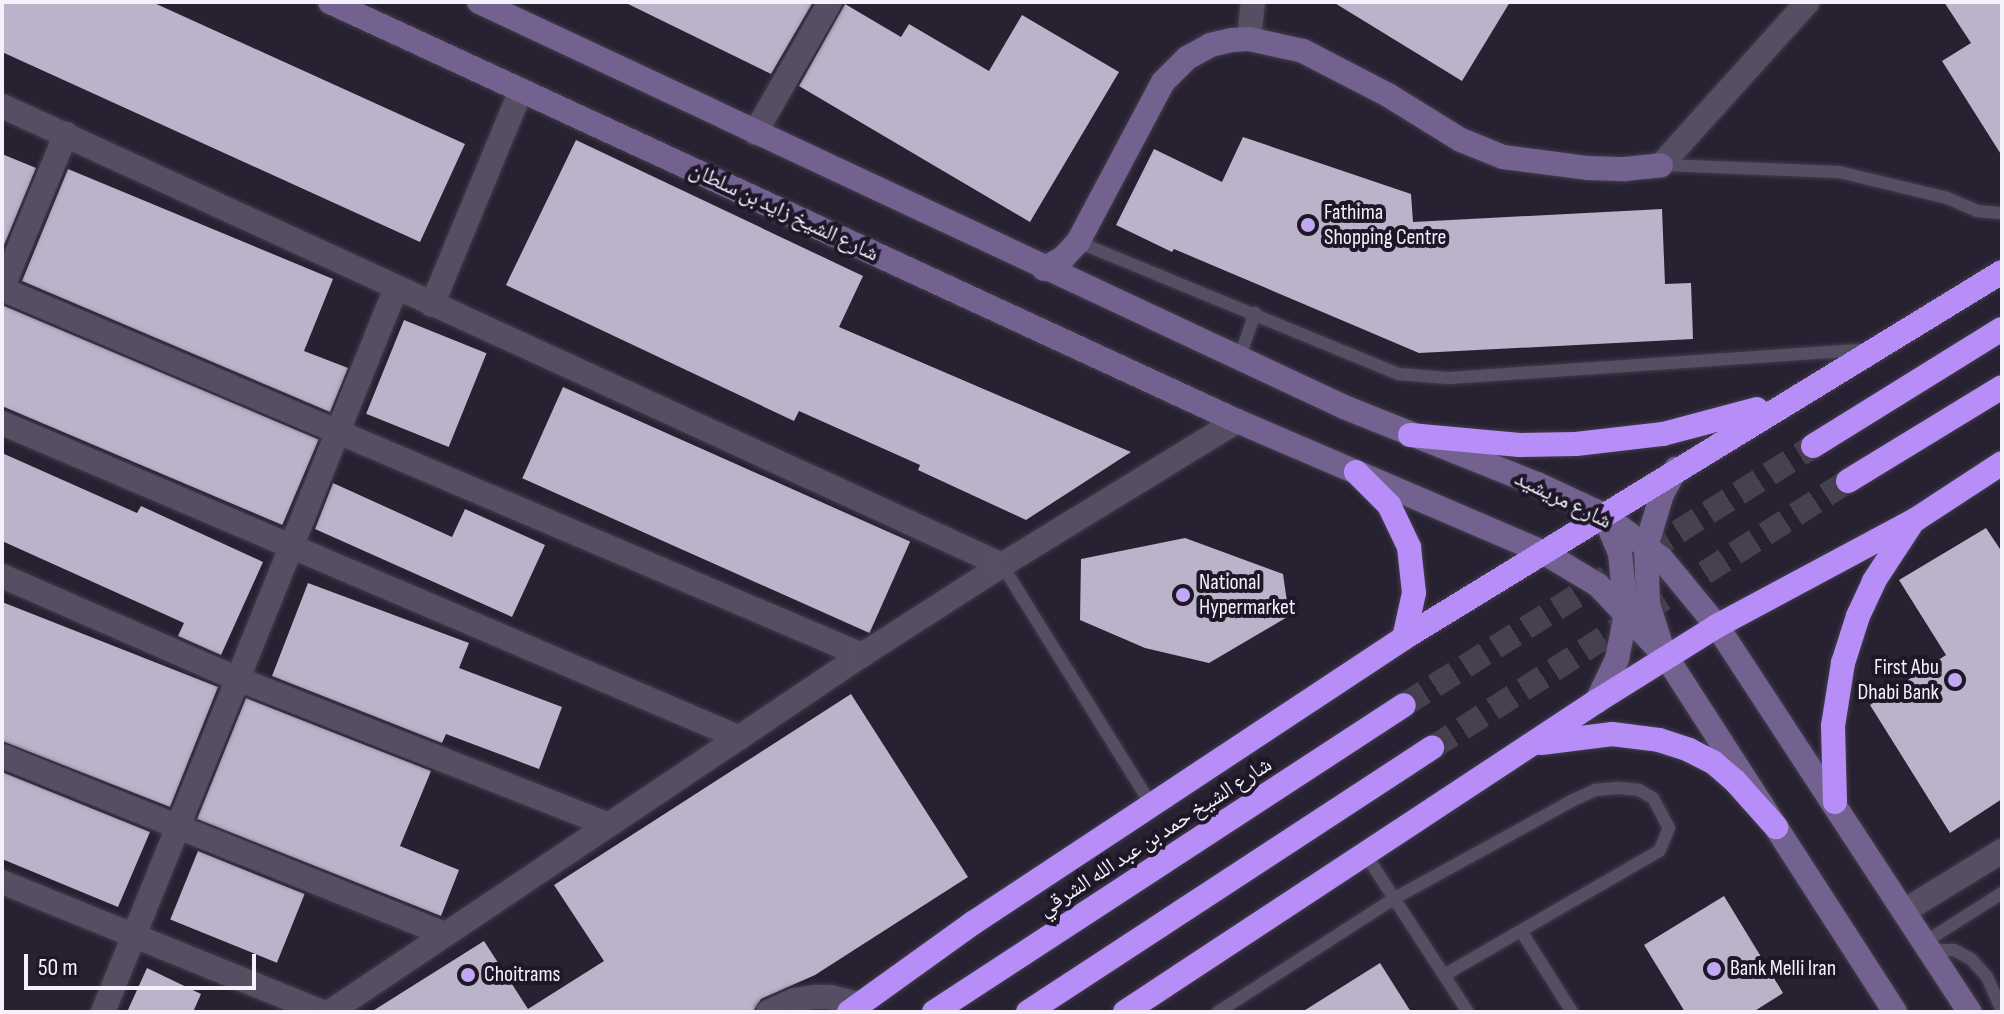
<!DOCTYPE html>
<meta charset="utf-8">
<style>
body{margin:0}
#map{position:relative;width:2004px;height:1014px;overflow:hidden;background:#272132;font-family:"Sofia Sans Condensed","Noto Naskh Arabic",sans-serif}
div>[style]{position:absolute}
.building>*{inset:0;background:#bab3c9;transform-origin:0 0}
.highway-tunnel>*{height:24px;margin-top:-12px;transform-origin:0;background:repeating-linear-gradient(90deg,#464050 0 24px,transparent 0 36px)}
.roads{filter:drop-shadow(0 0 2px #423d4b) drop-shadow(0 0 2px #423d4b)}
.lane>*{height:12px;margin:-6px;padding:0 6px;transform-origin:6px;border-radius:6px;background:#564f63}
.street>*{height:24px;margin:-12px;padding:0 12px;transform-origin:12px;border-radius:12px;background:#564f63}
.secondary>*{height:24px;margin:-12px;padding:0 12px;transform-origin:12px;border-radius:12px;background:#736290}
.highway>*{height:24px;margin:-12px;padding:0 12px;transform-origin:12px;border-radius:12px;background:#b78ef8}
.dots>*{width:22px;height:22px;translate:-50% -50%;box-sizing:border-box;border:4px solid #1d1728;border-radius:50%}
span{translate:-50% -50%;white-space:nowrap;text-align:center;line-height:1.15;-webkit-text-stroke:8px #1d1728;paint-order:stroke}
.street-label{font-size:22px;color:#f4f1fd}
.poi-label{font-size:22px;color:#f4f1fd}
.left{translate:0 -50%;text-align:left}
.right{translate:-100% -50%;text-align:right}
.frame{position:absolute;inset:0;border:4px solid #f4f1fd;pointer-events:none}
.scale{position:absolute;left:24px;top:954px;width:232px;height:36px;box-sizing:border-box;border:4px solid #f4f1fd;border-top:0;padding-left:10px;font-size:24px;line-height:28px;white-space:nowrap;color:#f4f1fd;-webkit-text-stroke:6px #1d1728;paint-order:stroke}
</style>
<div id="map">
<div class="building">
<div style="clip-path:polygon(2px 2px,152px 2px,465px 144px,420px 242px,2px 52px)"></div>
<div style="clip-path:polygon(624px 2px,813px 2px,771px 74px)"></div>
<div style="clip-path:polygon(1333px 2px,1510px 2px,1462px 81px)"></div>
<div style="clip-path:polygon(1944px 2px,2002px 2px,2002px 156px,1942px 61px,1971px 43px)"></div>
<div style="clip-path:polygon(845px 4px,901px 37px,909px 24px,989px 71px,1022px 15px,1119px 72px,1030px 222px,799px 86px)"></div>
<div style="clip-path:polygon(1243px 137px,1411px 194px,1413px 222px,1662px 209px,1665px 284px,1691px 283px,1693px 339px,1419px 353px,1174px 249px,1172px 252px,1116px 225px,1154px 149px,1222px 182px)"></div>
<div style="clip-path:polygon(576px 140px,863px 276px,839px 327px,1131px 452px,1026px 520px,918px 470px,920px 465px,799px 411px,794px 421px,506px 285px)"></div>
<div style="clip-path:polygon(2px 154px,36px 168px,2px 250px)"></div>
<div style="clip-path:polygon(68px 169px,333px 279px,304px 351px,348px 368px,330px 412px,22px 281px)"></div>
<div style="left:2px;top:305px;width:344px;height:93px;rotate:23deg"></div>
<div style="left:404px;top:320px;width:89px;height:101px;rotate:22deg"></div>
<div style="left:563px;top:387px;width:380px;height:100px;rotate:24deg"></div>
<div style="clip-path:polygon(2px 453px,137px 513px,141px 506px,263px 562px,221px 655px,178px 636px,184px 623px,2px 541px)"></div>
<div style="clip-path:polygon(333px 483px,452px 537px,465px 509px,545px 545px,512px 617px,315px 529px)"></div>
<div style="clip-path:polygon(1986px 528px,2002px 552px,2002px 799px,1950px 833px,1870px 705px,1946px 655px,1899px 580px)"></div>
<div style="clip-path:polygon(1185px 538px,1283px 574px,1289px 616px,1209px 663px,1145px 648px,1080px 620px,1081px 559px)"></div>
<div style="clip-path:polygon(308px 583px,469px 643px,459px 668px,562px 707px,539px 769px,446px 734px,442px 743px,272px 676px)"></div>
<div style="clip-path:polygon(2px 602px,218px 687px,170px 807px,2px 741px)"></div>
<div style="clip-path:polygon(851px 694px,968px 877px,815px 975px,761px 999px,753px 1012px,371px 1012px,484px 941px,528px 1009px,604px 961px,554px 885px)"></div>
<div style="clip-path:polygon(246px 698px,431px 771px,400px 846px,459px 870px,441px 916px,197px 819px)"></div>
<div style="clip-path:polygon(2px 772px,150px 832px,118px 907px,2px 859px)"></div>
<div style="left:198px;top:851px;width:115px;height:74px;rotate:22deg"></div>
<div style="clip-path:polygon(1724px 896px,1783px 993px,1753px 1012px,1685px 1012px,1644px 945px)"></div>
<div style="clip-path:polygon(1380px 963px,1411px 1012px,1302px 1012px)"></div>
<div style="clip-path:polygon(147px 968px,201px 994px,193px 1012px,127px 1012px)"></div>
</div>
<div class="highway-tunnel">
<div style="left:1404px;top:705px;width:484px;rotate:-32.3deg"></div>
<div style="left:1432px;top:748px;width:494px;rotate:-32.7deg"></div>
</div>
<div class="roads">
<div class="lane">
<div style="left:1663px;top:165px;width:176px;rotate:2.3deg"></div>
<div style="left:1839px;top:172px;width:111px;rotate:13.5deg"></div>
<div style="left:1947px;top:198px;width:33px;rotate:23deg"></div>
<div style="left:1977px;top:211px;width:25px;rotate:5deg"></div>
<div style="left:1078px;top:242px;width:347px;rotate:22.4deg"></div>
<div style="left:1399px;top:374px;width:49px;rotate:4.7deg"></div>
<div style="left:1448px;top:378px;width:417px;rotate:-3.9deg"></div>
<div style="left:1239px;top:359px;width:49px;rotate:-70.8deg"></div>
<div style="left:1002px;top:565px;width:284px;rotate:58.1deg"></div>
<div style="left:1364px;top:852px;width:191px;rotate:57deg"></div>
<div style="left:1521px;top:931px;width:96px;rotate:57.8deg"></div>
<div style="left:1925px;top:942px;width:91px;rotate:-32.5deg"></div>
<div style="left:1930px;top:950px;width:24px"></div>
<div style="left:1954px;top:950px;width:19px;rotate:28deg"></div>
<div style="left:1971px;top:959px;width:24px;rotate:48deg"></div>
<div style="left:1987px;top:977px;width:37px;rotate:66deg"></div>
<div style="left:1218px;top:1012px;width:211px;rotate:-32.8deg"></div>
<div style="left:1395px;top:898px;width:203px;rotate:-28.8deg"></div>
<div style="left:1573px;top:800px;width:24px;rotate:-24deg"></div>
<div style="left:1595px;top:790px;width:23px;rotate:-5deg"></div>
<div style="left:1618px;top:788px;width:21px;rotate:5deg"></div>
<div style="left:1639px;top:790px;width:16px;rotate:30deg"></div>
<div style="left:1653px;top:798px;width:34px;rotate:62deg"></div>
<div style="left:1669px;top:828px;width:25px;rotate:113deg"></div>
<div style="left:1659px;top:851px;width:248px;rotate:150deg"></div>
</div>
<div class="street">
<div style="left:1249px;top:39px;width:37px;rotate:-84deg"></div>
<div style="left:2px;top:106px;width:1100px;rotate:24.66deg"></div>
<div style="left:755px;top:133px;width:151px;rotate:-60.2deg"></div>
<div style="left:1661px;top:165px;width:219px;rotate:-48deg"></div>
<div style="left:2px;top:289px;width:935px;rotate:23.05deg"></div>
<div style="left:2px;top:289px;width:168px;rotate:-67.6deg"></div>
<div style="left:432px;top:305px;width:233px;rotate:-67.5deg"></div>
<div style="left:2px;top:423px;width:802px;rotate:23.11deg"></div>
<div style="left:2px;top:576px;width:257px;rotate:23.6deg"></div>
<div style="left:238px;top:679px;width:396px;rotate:21.5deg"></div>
<div style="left:2px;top:756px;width:476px;rotate:21.9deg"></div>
<div style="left:2px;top:882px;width:345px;rotate:22.1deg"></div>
<div style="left:1906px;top:910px;width:113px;rotate:-31.6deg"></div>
<div style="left:103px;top:1012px;width:781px;rotate:-67.97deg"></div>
<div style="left:330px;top:1012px;width:641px;rotate:-33.86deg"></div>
<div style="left:862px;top:655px;width:166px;rotate:-32.7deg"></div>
<div style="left:1002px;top:565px;width:276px;rotate:-31.5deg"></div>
<div style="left:768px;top:1012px;width:30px;rotate:-24deg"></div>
<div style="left:795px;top:1000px;width:20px;rotate:-9deg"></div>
<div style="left:815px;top:997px;width:15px"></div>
<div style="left:830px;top:997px;width:30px;rotate:14deg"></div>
</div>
<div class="secondary">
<div style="left:330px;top:2px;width:999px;rotate:24.8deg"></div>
<div style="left:1237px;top:421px;width:333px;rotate:23.2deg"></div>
<div style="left:1543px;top:552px;width:64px;rotate:31deg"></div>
<div style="left:1598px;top:585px;width:100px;rotate:46.6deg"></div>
<div style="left:1667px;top:658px;width:421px;rotate:57.2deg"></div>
<div style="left:479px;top:2px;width:955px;rotate:25.09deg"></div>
<div style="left:1344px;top:407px;width:208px;rotate:21.8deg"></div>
<div style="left:1537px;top:484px;width:74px;rotate:24.8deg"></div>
<div style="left:1604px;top:515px;width:71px;rotate:37deg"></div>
<div style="left:1661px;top:558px;width:88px;rotate:50.5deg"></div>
<div style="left:1717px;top:626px;width:462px;rotate:56.8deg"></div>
<div style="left:1044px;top:269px;width:22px;rotate:-30deg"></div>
<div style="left:1063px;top:258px;width:22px;rotate:-47deg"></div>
<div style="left:1078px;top:242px;width:181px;rotate:-62deg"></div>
<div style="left:1163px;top:82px;width:34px;rotate:-45deg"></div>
<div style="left:1187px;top:58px;width:26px;rotate:-29deg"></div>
<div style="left:1210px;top:45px;width:23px;rotate:-13deg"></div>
<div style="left:1232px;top:40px;width:17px;rotate:-3deg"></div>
<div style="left:1249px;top:39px;width:55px;rotate:12.5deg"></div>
<div style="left:1303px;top:51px;width:96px;rotate:27.4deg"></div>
<div style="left:1388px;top:95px;width:86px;rotate:31.7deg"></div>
<div style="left:1461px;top:140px;width:45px;rotate:22deg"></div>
<div style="left:1503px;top:157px;width:86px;rotate:7.4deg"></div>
<div style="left:1588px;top:168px;width:37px;rotate:2deg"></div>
<div style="left:1625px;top:169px;width:36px;rotate:-6deg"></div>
<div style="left:1661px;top:645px;width:43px;rotate:-107.6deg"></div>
<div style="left:1648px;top:604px;width:57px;rotate:-92deg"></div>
<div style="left:1646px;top:547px;width:55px;rotate:-73.2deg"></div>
<div style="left:1662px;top:494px;width:29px;rotate:-61deg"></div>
<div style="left:1597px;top:701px;width:47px;rotate:-64.5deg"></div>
<div style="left:1617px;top:659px;width:46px;rotate:-78.7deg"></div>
<div style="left:1626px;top:614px;width:61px;rotate:-95.6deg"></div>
<div style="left:1620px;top:553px;width:39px;rotate:-113deg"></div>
</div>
<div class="highway">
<div style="left:1410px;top:435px;width:110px;rotate:5.2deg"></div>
<div style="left:1520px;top:445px;width:56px;rotate:-1deg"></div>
<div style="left:1576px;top:444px;width:88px;rotate:-6.6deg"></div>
<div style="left:1663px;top:434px;width:97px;rotate:-14.9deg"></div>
<div style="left:1813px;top:446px;width:222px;rotate:-31.8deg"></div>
<div style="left:1356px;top:472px;width:47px;rotate:45deg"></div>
<div style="left:1389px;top:505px;width:47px;rotate:64.5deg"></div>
<div style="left:1409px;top:547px;width:46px;rotate:83.8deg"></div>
<div style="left:1414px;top:593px;width:46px;rotate:102.5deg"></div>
<div style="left:1848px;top:481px;width:180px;rotate:-31.4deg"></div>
<div style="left:1541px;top:743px;width:72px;rotate:-7.2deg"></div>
<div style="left:1612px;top:734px;width:47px;rotate:7.3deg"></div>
<div style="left:1659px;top:740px;width:32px;rotate:18deg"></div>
<div style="left:1689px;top:750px;width:27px;rotate:27deg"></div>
<div style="left:1713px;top:762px;width:29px;rotate:41deg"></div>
<div style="left:1735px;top:781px;width:62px;rotate:48.3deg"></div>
<div style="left:1835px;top:802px;width:76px;rotate:-91.5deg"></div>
<div style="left:1833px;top:726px;width:64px;rotate:-81deg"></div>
<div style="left:1843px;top:663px;width:49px;rotate:-72.3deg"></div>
<div style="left:1858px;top:616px;width:38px;rotate:-65deg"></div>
<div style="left:1874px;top:581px;width:66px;rotate:-56.8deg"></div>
<div style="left:849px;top:1012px;width:153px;rotate:-35.7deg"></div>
<div style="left:973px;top:923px;width:517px;rotate:-33.47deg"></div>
<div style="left:1404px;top:638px;width:701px;rotate:-31.47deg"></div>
<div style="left:934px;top:1012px;width:561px;rotate:-33.15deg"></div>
<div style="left:1028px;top:1012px;width:483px;rotate:-33.2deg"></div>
<div style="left:1125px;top:1012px;width:565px;rotate:-33.38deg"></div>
<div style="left:1597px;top:701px;width:142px;rotate:-32deg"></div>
<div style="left:1717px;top:626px;width:225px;rotate:-28.2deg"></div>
<div style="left:1915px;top:520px;width:104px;rotate:-33.2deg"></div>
</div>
</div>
<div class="dots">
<div style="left:1308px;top:225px;background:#c2a8f2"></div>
<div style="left:1183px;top:595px;background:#c2a8f2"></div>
<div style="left:1955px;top:680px;background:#c2a8f2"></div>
<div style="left:1714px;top:969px;background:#c2a8f2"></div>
<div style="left:468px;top:975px;background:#c2a8f2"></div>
</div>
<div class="street-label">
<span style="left:784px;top:212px;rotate:25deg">شارع الشيخ زايد بن سلطان</span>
<span style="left:1563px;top:500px;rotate:26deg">شارع مريشيد</span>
<span style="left:1155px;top:837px;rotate:-33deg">شارع الشيخ حمد بن عبد الله الشرقي</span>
</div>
<div class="poi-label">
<span class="left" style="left:1324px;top:225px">Fathima<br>Shopping Centre</span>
<span class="left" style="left:1199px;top:595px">National<br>Hypermarket</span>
<span class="right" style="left:1939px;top:680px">First Abu<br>Dhabi Bank</span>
<span class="left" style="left:1730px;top:969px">Bank Melli Iran</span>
<span class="left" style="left:484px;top:975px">Choitrams</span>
</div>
<div class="frame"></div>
<div class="scale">50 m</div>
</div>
